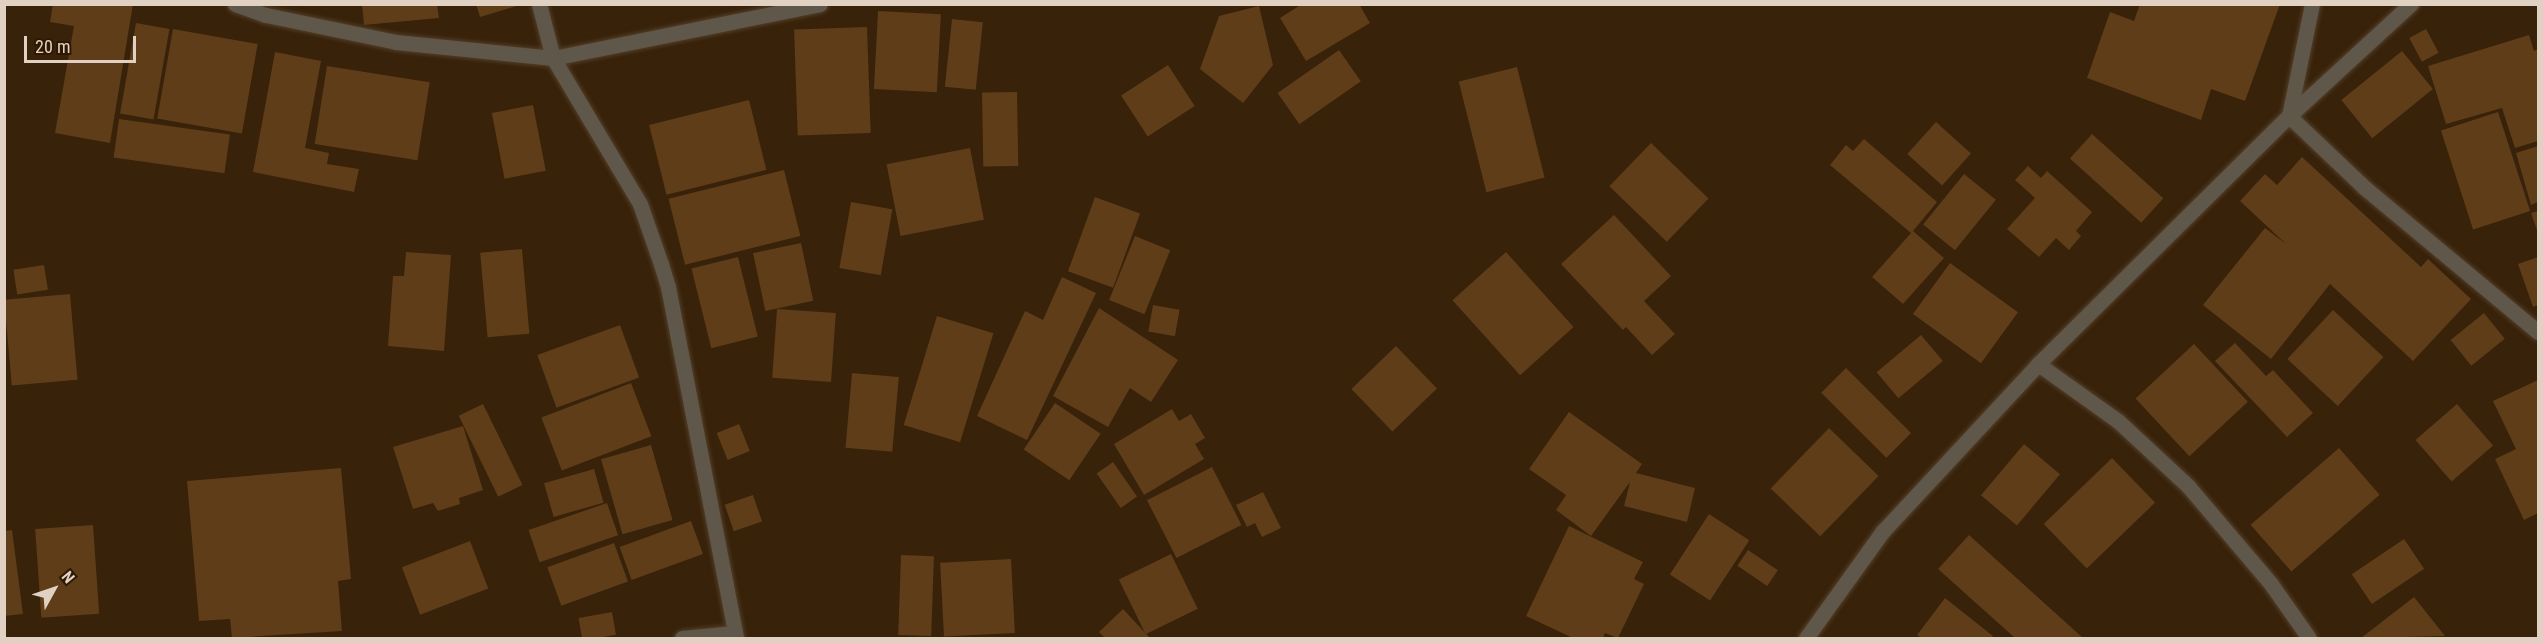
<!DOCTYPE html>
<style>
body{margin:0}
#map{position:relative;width:2543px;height:643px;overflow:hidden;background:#38220a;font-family:"Roboto Condensed",sans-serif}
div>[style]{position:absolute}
.building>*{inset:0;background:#5e3d18;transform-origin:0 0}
.roads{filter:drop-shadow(0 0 2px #533e28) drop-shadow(0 0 2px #533e28)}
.minor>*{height:15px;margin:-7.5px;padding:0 7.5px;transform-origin:7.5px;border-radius:7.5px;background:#5e574a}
.tertiary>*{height:15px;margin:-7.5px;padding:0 7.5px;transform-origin:7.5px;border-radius:7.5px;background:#5e574a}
span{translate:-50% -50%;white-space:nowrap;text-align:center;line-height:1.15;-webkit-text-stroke:5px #2e1802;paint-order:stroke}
.frame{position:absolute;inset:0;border:6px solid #e0d1c3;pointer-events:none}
.north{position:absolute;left:24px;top:559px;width:60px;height:60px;-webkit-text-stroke:4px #2e1802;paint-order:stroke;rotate:50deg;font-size:16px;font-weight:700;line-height:24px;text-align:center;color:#e0d1c3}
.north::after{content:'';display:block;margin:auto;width:21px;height:27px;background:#e0d1c3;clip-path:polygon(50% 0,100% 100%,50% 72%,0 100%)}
.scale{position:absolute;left:24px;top:36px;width:112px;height:27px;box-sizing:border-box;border:3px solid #e0d1c3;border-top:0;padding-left:8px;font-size:18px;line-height:21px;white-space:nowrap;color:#e0d1c3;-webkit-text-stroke:4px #2e1802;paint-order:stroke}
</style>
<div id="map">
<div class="building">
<div style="clip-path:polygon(53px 4px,133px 4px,110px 143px,55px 133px,74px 26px,50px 22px)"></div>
<div style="clip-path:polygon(362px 4px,437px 4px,439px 18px,364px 25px)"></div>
<div style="clip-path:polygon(476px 4px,519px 4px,520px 5px,480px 17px)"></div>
<div style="clip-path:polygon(1302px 4px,1359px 4px,1370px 23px,1306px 61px,1280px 18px)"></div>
<div style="clip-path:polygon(2140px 4px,2280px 4px,2245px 101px,2211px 89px,2201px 120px,2087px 78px,2110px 12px,2134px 21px)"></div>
<div style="clip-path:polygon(1259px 6px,1273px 65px,1243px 103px,1200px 69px,1219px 16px)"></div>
<div style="left:878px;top:11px;width:63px;height:78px;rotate:3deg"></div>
<div style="left:952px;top:19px;width:31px;height:68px;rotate:6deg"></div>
<div style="left:136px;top:23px;width:34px;height:92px;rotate:10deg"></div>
<div style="left:867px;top:27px;width:106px;height:73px;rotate:88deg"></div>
<div style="left:173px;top:29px;width:86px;height:91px;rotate:10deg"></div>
<div style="left:2426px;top:29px;width:27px;height:19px;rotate:62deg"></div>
<div style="clip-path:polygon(2529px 35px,2534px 51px,2538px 49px,2538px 141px,2515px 148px,2502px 108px,2446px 124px,2428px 66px)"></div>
<div style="left:1339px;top:50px;width:38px;height:75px;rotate:55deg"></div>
<div style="left:2402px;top:51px;width:49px;height:78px;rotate:51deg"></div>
<div style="clip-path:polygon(275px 52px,321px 61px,305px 148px,329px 153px,327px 164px,359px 169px,354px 192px,253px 172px)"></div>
<div style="left:1168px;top:65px;width:49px;height:56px;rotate:57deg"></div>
<div style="left:327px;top:66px;width:104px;height:79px;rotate:9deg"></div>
<div style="left:1517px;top:67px;width:114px;height:60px;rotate:76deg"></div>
<div style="left:1017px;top:92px;width:74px;height:35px;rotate:89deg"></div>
<div style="left:749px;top:100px;width:72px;height:103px;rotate:76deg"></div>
<div style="left:533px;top:105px;width:67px;height:42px;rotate:79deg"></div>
<div style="left:2498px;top:112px;width:104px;height:60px;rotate:72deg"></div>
<div style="left:119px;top:119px;width:112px;height:39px;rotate:8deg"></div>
<div style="left:1936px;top:122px;width:47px;height:43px;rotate:42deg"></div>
<div style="left:2092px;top:134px;width:96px;height:33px;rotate:42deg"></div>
<div style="clip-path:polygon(1864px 139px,1937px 202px,1913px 231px,1944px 258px,1903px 304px,1872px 277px,1911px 233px,1830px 165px,1846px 145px,1853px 151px)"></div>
<div style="left:1651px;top:143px;width:80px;height:60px;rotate:44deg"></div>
<div style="clip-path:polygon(2538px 146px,2538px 202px,2531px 205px,2516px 153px)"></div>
<div style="left:970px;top:148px;width:73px;height:85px;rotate:79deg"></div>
<div style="clip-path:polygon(2302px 157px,2421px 267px,2428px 259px,2471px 299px,2413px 361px,2330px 284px,2271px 359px,2203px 305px,2265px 228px,2286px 244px,2240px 201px,2265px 174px,2277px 185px)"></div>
<div style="clip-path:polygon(2028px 166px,2041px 178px,2047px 171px,2092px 212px,2076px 231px,2081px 236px,2069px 250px,2056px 238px,2039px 257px,2007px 229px,2035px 198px,2015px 180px)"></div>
<div style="left:784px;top:170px;width:68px;height:119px;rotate:76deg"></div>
<div style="left:1964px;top:174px;width:41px;height:65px;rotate:39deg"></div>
<div style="left:1095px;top:197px;width:48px;height:79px;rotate:20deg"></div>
<div style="left:851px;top:202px;width:42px;height:67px;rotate:10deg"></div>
<div style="clip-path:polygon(2538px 211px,2538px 233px,2531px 213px)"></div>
<div style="clip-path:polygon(1614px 215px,1671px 276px,1644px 301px,1675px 334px,1652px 355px,1626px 327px,1623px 330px,1561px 264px)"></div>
<div style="left:1135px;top:236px;width:38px;height:69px;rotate:22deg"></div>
<div style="left:801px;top:243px;width:59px;height:49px;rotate:78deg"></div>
<div style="left:522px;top:249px;width:85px;height:42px;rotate:85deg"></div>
<div style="clip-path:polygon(406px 252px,451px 255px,444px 351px,388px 346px,393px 276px,404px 276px)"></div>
<div style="left:1506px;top:252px;width:101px;height:72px;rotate:48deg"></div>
<div style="left:738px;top:257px;width:82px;height:48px;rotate:76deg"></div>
<div style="clip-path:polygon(2538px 257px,2538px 305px,2533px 307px,2518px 264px)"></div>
<div style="left:1950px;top:263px;width:84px;height:63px;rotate:36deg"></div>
<div style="left:44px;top:265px;width:25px;height:31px;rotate:81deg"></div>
<div style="clip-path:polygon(1062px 277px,1096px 293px,1027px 440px,977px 416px,1025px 311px,1043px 320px)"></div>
<div style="left:70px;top:294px;width:86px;height:66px;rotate:85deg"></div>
<div style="left:1153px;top:305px;width:27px;height:27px;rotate:10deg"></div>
<div style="clip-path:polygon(1099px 308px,1178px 360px,1151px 402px,1130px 388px,1108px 427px,1053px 396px)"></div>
<div style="left:777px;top:309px;width:59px;height:69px;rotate:4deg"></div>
<div style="left:2333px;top:310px;width:69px;height:67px;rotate:43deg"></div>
<div style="left:2484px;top:313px;width:33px;height:43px;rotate:51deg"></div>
<div style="left:937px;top:316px;width:59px;height:114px;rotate:17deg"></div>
<div style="left:620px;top:325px;width:56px;height:88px;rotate:70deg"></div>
<div style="left:1921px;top:335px;width:34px;height:58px;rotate:50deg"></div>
<div style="clip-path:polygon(2235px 343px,2266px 376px,2273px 370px,2313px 413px,2287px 437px,2215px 361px)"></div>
<div style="left:2194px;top:344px;width:79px;height:80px;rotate:47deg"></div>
<div style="left:1396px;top:346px;width:59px;height:62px;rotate:46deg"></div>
<div style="left:1846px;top:368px;width:92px;height:35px;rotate:45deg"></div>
<div style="left:852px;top:373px;width:47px;height:75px;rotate:5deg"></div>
<div style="clip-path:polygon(2538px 380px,2538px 513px,2524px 520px,2495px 459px,2516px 449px,2493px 401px)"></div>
<div style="left:631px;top:383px;width:57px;height:96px;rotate:69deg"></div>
<div style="left:1055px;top:403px;width:55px;height:56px;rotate:34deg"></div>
<div style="left:483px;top:404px;width:90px;height:27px;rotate:64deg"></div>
<div style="left:2457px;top:404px;width:55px;height:55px;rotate:49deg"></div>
<div style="clip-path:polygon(1172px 409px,1179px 421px,1191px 414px,1205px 438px,1195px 444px,1204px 459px,1144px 495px,1114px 444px)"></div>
<div style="clip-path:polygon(1569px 412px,1642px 464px,1636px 473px,1695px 488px,1687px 522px,1624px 506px,1630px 482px,1591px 536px,1556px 510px,1566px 495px,1529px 469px)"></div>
<div style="left:739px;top:424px;width:29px;height:24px;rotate:68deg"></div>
<div style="clip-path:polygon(463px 426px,483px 490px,459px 498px,460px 504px,438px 511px,433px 503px,413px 509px,393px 447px)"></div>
<div style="left:1829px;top:428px;width:69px;height:84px;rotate:44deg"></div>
<div style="left:2024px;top:444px;width:47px;height:67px;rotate:40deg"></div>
<div style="left:651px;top:445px;width:78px;height:52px;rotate:74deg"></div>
<div style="left:2339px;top:448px;width:62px;height:117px;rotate:49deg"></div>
<div style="left:2112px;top:458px;width:62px;height:95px;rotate:46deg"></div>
<div style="left:1113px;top:462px;width:42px;height:20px;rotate:55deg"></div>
<div style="left:1212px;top:467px;width:65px;height:73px;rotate:63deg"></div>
<div style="clip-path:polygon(341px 468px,351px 579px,338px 581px,342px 631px,232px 638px,230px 619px,199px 621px,187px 481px)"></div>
<div style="left:594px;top:469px;width:35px;height:52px;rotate:74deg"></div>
<div style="clip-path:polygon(1263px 492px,1281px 528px,1262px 537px,1255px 523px,1247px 527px,1236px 505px)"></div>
<div style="left:753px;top:495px;width:28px;height:30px;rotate:71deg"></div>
<div style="left:607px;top:503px;width:34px;height:83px;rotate:71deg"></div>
<div style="left:1709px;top:514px;width:48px;height:72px;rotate:33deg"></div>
<div style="left:691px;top:521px;width:35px;height:76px;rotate:70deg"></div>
<div style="left:93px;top:525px;width:89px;height:58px;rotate:86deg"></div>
<div style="clip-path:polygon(1569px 526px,1643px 562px,1634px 579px,1644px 584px,1618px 638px,1605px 633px,1603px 638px,1573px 638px,1526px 616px)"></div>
<div style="clip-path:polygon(12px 530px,23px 614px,4px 616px,4px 531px)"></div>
<div style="clip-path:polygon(1969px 535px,2083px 638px,2015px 638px,1938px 569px)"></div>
<div style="left:2404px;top:539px;width:36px;height:63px;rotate:56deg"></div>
<div style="left:470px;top:541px;width:51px;height:73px;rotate:69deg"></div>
<div style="left:614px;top:543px;width:41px;height:71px;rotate:70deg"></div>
<div style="left:1748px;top:550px;width:36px;height:19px;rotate:34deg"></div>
<div style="left:1171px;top:554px;width:61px;height:58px;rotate:64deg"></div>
<div style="left:901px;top:555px;width:33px;height:80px;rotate:2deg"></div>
<div style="left:1011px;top:559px;width:74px;height:71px;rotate:87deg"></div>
<div style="clip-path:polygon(2414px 597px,2445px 636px,2361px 638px)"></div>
<div style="clip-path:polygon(1945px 598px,1993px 636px,1991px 638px,1922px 638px,1917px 635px)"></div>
<div style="clip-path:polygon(1123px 609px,1150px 638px,1105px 638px,1099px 632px)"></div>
<div style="left:612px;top:612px;width:23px;height:34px;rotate:80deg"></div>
</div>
<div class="roads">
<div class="minor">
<div style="left:235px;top:4px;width:33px;rotate:20deg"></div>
<div style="left:266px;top:15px;width:133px;rotate:11.7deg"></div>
<div style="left:396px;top:42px;width:158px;rotate:5.8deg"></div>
<div style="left:553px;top:58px;width:272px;rotate:-11.4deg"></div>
<div style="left:539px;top:4px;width:56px;rotate:75.5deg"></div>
<div style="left:553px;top:58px;width:170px;rotate:59.2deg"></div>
<div style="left:640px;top:204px;width:64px;rotate:70.7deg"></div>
<div style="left:661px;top:264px;width:24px;rotate:73deg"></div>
<div style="left:668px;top:287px;width:358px;rotate:79deg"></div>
<div style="left:2289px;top:116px;width:105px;rotate:43.5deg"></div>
<div style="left:2365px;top:188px;width:225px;rotate:39.8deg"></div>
<div style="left:2038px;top:364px;width:98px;rotate:35.5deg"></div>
<div style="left:2118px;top:421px;width:96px;rotate:42.9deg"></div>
<div style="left:2188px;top:486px;width:128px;rotate:49.7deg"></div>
<div style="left:2271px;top:584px;width:66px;rotate:54.9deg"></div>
<div style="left:682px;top:638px;width:52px;rotate:-5.5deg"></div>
</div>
<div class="tertiary">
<div style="left:2289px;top:116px;width:114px;rotate:-78.4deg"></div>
<div style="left:1806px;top:638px;width:132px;rotate:-54.3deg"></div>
<div style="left:1883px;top:531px;width:228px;rotate:-47.1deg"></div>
<div style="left:2038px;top:364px;width:353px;rotate:-44.7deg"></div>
<div style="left:2289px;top:116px;width:166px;rotate:-42.6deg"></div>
</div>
</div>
<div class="frame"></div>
<div class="north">N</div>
<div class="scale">20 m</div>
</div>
